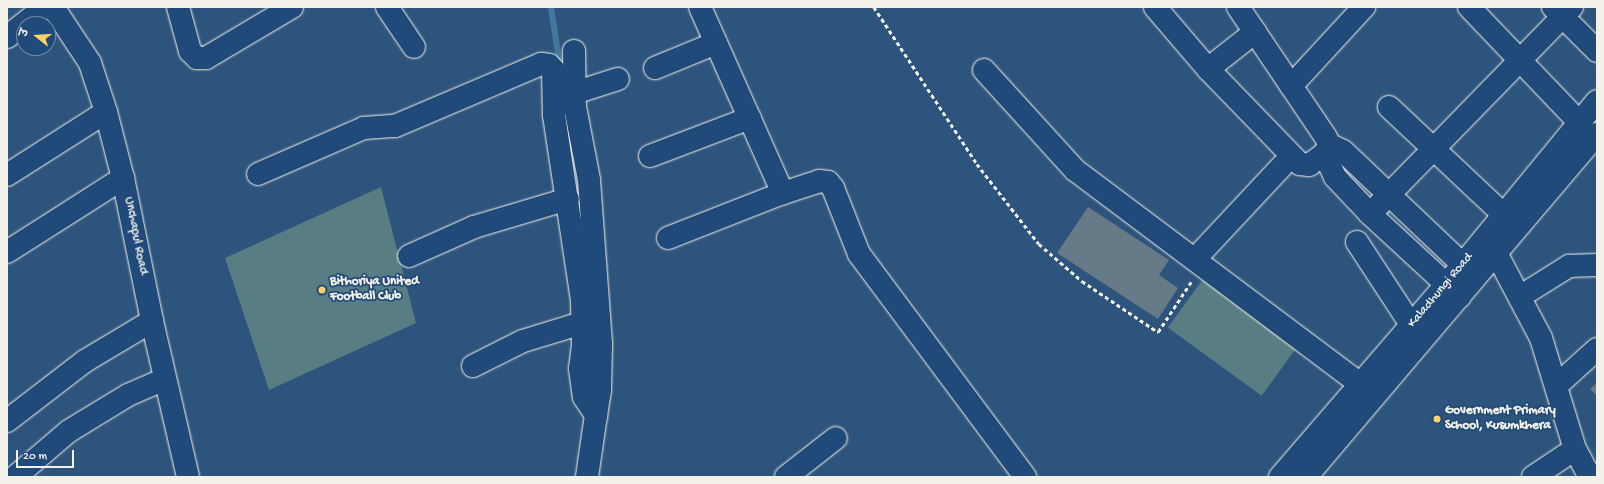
<!DOCTYPE html>
<meta charset="utf-8">
<style>
body{margin:0}
#map{position:relative;width:1604px;height:484px;overflow:hidden;background:#2d547d;font-family:"Gochi Hand","Playpen Sans Deva",sans-serif}
div>[style]{position:absolute}
.green>*{inset:0;background:#587d82;transform-origin:0 0}
.stream>*{height:6px;margin:-3px;padding:0 3px;transform-origin:3px;border-radius:3px;background:#4377a0}
.building>*{inset:0;background:#677a88}
.path>*{height:2.5px;margin-top:-1.25px;transform-origin:0;background:repeating-linear-gradient(90deg,#f4f1e8 0 4px,transparent 0 7px)}
.roads{filter:drop-shadow(0 0 1px #f4f1e8) drop-shadow(0 0 1px #f4f1e8)}
.street>*{height:22px;margin:-11px;padding:0 11px;transform-origin:11px;border-radius:11px;background:#1f4a7a}
.secondary>*{height:22px;margin:-11px;padding:0 11px;transform-origin:11px;border-radius:11px;background:#1f4a7a}
.primary>*{height:22px;margin:-11px;padding:0 11px;transform-origin:11px;border-radius:11px;background:#1f4a7a}
.dots>*{width:11px;height:11px;translate:-50% -50%;box-sizing:border-box;border:2px solid #1f4a7a;border-radius:50%}
span{translate:-50% -50%;white-space:nowrap;text-align:center;line-height:1.15;-webkit-text-stroke:3.5px #1f4a7a;paint-order:stroke}
.street-label{font-size:13px;color:#f4f1e8}
.poi-label{font-size:13px;color:#f4f1e8;font-weight:700}
.left{translate:0 -50%;text-align:left}
.frame{position:absolute;inset:0;border:8px solid #f4f1e8;pointer-events:none}
.north{position:absolute;left:16px;top:16px;width:40px;height:40px;box-sizing:border-box;background:#1f4a7a;border:1px solid #748da6;border-radius:50%;rotate:287deg;font-size:11px;font-weight:700;line-height:16px;text-align:center;color:#f4f1e8}
.north::after{content:'';display:block;margin:auto;width:14px;height:18px;background:#ffd166;clip-path:polygon(50% 0,100% 100%,50% 72%,0 100%)}
.scale{position:absolute;left:16px;top:450px;width:58px;height:18px;box-sizing:border-box;border:2px solid #f4f1e8;border-top:0;padding-left:5px;font-size:12px;line-height:14px;white-space:nowrap;color:#f4f1e8;-webkit-text-stroke:3px #1f4a7a;paint-order:stroke}
</style>
<div id="map">
<div class="green">
<div style="clip-path:polygon(381px 187px,416px 323px,269px 390px,225px 258px)"></div>
<div style="left:1203px;top:279px;width:116px;height:60px;rotate:36deg"></div>
</div>
<div class="stream">
<div style="left:551px;top:7px;width:61px;rotate:81.5deg"></div>
<div style="left:566px;top:114px;width:36px;rotate:84deg"></div>
</div>
<div class="building">
<div style="clip-path:polygon(1088px 207px,1169px 260px,1159px 275px,1178px 288px,1158px 319px,1057px 253px)"></div>
<div style="clip-path:polygon(1597px 383px,1597px 396px,1590px 389px)"></div>
</div>
<div class="path">
<div style="left:874px;top:7px;width:188px;rotate:56.7deg"></div>
<div style="left:977px;top:164px;width:101px;rotate:52.2deg"></div>
<div style="left:1039px;top:244px;width:57px;rotate:40.7deg"></div>
<div style="left:1082px;top:281px;width:92px;rotate:33.9deg"></div>
<div style="left:1158px;top:332px;width:60px;rotate:-56.6deg"></div>
</div>
<div class="roads">
<div class="street">
<div style="left:178px;top:7px;width:46px;rotate:74.7deg"></div>
<div style="left:190px;top:51px;width:10px;rotate:45deg"></div>
<div style="left:197px;top:58px;width:9px"></div>
<div style="left:206px;top:58px;width:100px;rotate:-30.7deg"></div>
<div style="left:387px;top:7px;width:48px;rotate:56deg"></div>
<div style="left:700px;top:7px;width:204px;rotate:66deg"></div>
<div style="left:1155px;top:7px;width:82px;rotate:49.5deg"></div>
<div style="left:1208px;top:69px;width:132px;rotate:45.9deg"></div>
<div style="left:1300px;top:164px;width:9px;rotate:6deg"></div>
<div style="left:1309px;top:165px;width:19px;rotate:-36deg"></div>
<div style="left:1238px;top:7px;width:156px;rotate:56deg"></div>
<div style="left:1325px;top:136px;width:10px;rotate:61deg"></div>
<div style="left:1330px;top:145px;width:11px;rotate:124deg"></div>
<div style="left:1324px;top:154px;width:25px;rotate:64deg"></div>
<div style="left:1335px;top:177px;width:51px;rotate:46.6deg"></div>
<div style="left:1370px;top:214px;width:122px;rotate:42.7deg"></div>
<div style="left:1469px;top:7px;width:159px;rotate:46.3deg"></div>
<div style="left:1553px;top:7px;width:62px;rotate:45deg"></div>
<div style="left:7px;top:37px;width:48px;rotate:-38.3deg"></div>
<div style="left:574px;top:51px;width:56px;rotate:89deg"></div>
<div style="left:575px;top:107px;width:74px;rotate:79.1deg"></div>
<div style="left:589px;top:180px;width:165px;rotate:85.8deg"></div>
<div style="left:601px;top:345px;width:45px;rotate:91.3deg"></div>
<div style="left:600px;top:390px;width:25px;rotate:99deg"></div>
<div style="left:655px;top:68px;width:66px;rotate:-22.3deg"></div>
<div style="left:1208px;top:69px;width:60px;rotate:-38.2deg"></div>
<div style="left:984px;top:70px;width:135px;rotate:47.7deg"></div>
<div style="left:1075px;top:170px;width:375px;rotate:36.9deg"></div>
<div style="left:1291px;top:86px;width:108px;rotate:-47.3deg"></div>
<div style="left:574px;top:93px;width:46px;rotate:-17.7deg"></div>
<div style="left:1389px;top:107px;width:158px;rotate:43.2deg"></div>
<div style="left:1330px;top:145px;width:14px;rotate:25deg"></div>
<div style="left:1343px;top:151px;width:166px;rotate:43.5deg"></div>
<div style="left:650px;top:156px;width:107px;rotate:-20.8deg"></div>
<div style="left:258px;top:174px;width:116px;rotate:-23.5deg"></div>
<div style="left:364px;top:128px;width:31px;rotate:-4deg"></div>
<div style="left:395px;top:126px;width:159px;rotate:-23deg"></div>
<div style="left:541px;top:64px;width:8px;rotate:7deg"></div>
<div style="left:549px;top:65px;width:6px;rotate:45deg"></div>
<div style="left:553px;top:69px;width:46px;rotate:88.8deg"></div>
<div style="left:554px;top:115px;width:187px;rotate:81.4deg"></div>
<div style="left:582px;top:300px;width:45px;rotate:88.7deg"></div>
<div style="left:583px;top:345px;width:24px;rotate:97deg"></div>
<div style="left:580px;top:369px;width:28px;rotate:82deg"></div>
<div style="left:584px;top:397px;width:22px;rotate:56deg"></div>
<div style="left:596px;top:415px;width:63px;rotate:98.3deg"></div>
<div style="left:7px;top:175px;width:117px;rotate:-32.5deg"></div>
<div style="left:1370px;top:214px;width:289px;rotate:-45.7deg"></div>
<div style="left:668px;top:238px;width:123px;rotate:-21.4deg"></div>
<div style="left:783px;top:193px;width:38px;rotate:-18deg"></div>
<div style="left:819px;top:181px;width:9px;rotate:6deg"></div>
<div style="left:828px;top:182px;width:8px;rotate:50deg"></div>
<div style="left:833px;top:188px;width:71px;rotate:68.5deg"></div>
<div style="left:859px;top:254px;width:278px;rotate:53.3deg"></div>
<div style="left:1357px;top:242px;width:100px;rotate:56.8deg"></div>
<div style="left:7px;top:252px;width:138px;rotate:-32.5deg"></div>
<div style="left:409px;top:256px;width:71px;rotate:-24deg"></div>
<div style="left:474px;top:227px;width:98px;rotate:-16.6deg"></div>
<div style="left:1195px;top:259px;width:129px;rotate:-46.9deg"></div>
<div style="left:1521px;top:296px;width:57px;rotate:-32deg"></div>
<div style="left:1569px;top:266px;width:28px;rotate:-2deg"></div>
<div style="left:473px;top:366px;width:56px;rotate:-26.6deg"></div>
<div style="left:523px;top:341px;width:62px;rotate:-17deg"></div>
<div style="left:1556px;top:386px;width:55px;rotate:-42.1deg"></div>
<div style="left:7px;top:421px;width:98px;rotate:-37.6deg"></div>
<div style="left:85px;top:361px;width:78px;rotate:-30.8deg"></div>
<div style="left:15px;top:477px;width:71px;rotate:-40.4deg"></div>
<div style="left:69px;top:431px;width:69px;rotate:-31.4deg"></div>
<div style="left:128px;top:395px;width:40px;rotate:-23.4deg"></div>
<div style="left:786px;top:477px;width:63px;rotate:-38deg"></div>
<div style="left:1533px;top:477px;width:50px;rotate:-33.7deg"></div>
</div>
<div class="secondary">
<div style="left:53px;top:7px;width:67px;rotate:56.5deg"></div>
<div style="left:90px;top:63px;width:52px;rotate:71.9deg"></div>
<div style="left:106px;top:112px;width:68px;rotate:75.6deg"></div>
<div style="left:123px;top:178px;width:146px;rotate:78.5deg"></div>
<div style="left:152px;top:321px;width:160px;rotate:77deg"></div>
<div style="left:1485px;top:240px;width:17px;rotate:50deg"></div>
<div style="left:1496px;top:253px;width:96px;rotate:62.1deg"></div>
<div style="left:1541px;top:338px;width:116px;rotate:73deg"></div>
<div style="left:1575px;top:449px;width:32px;rotate:62deg"></div>
</div>
<div class="primary">
<div style="left:1280px;top:477px;width:254px;rotate:-49.2deg"></div>
<div style="left:1446px;top:285px;width:238px;rotate:-50.6deg"></div>
<div style="left:1306px;top:477px;width:450px;rotate:-49.7deg"></div>
</div>
</div>
<div class="dots">
<div style="left:322px;top:290px;background:#ffd166"></div>
<div style="left:1437px;top:419px;background:#ffd166"></div>
</div>
<div class="street-label">
<span style="left:135px;top:236px;rotate:79deg">Unchapul Road</span>
<span style="left:1441px;top:291px;rotate:-50deg">Kaladhungi Road</span>
</div>
<div class="poi-label">
<span class="left" style="left:330px;top:290px">Bithoriya United<br>Football Club</span>
<span class="left" style="left:1445px;top:419px">Government Primary<br>School, Kusumkhera</span>
</div>
<div class="frame"></div>
<div class="north">उ</div>
<div class="scale">20 m</div>
</div>
